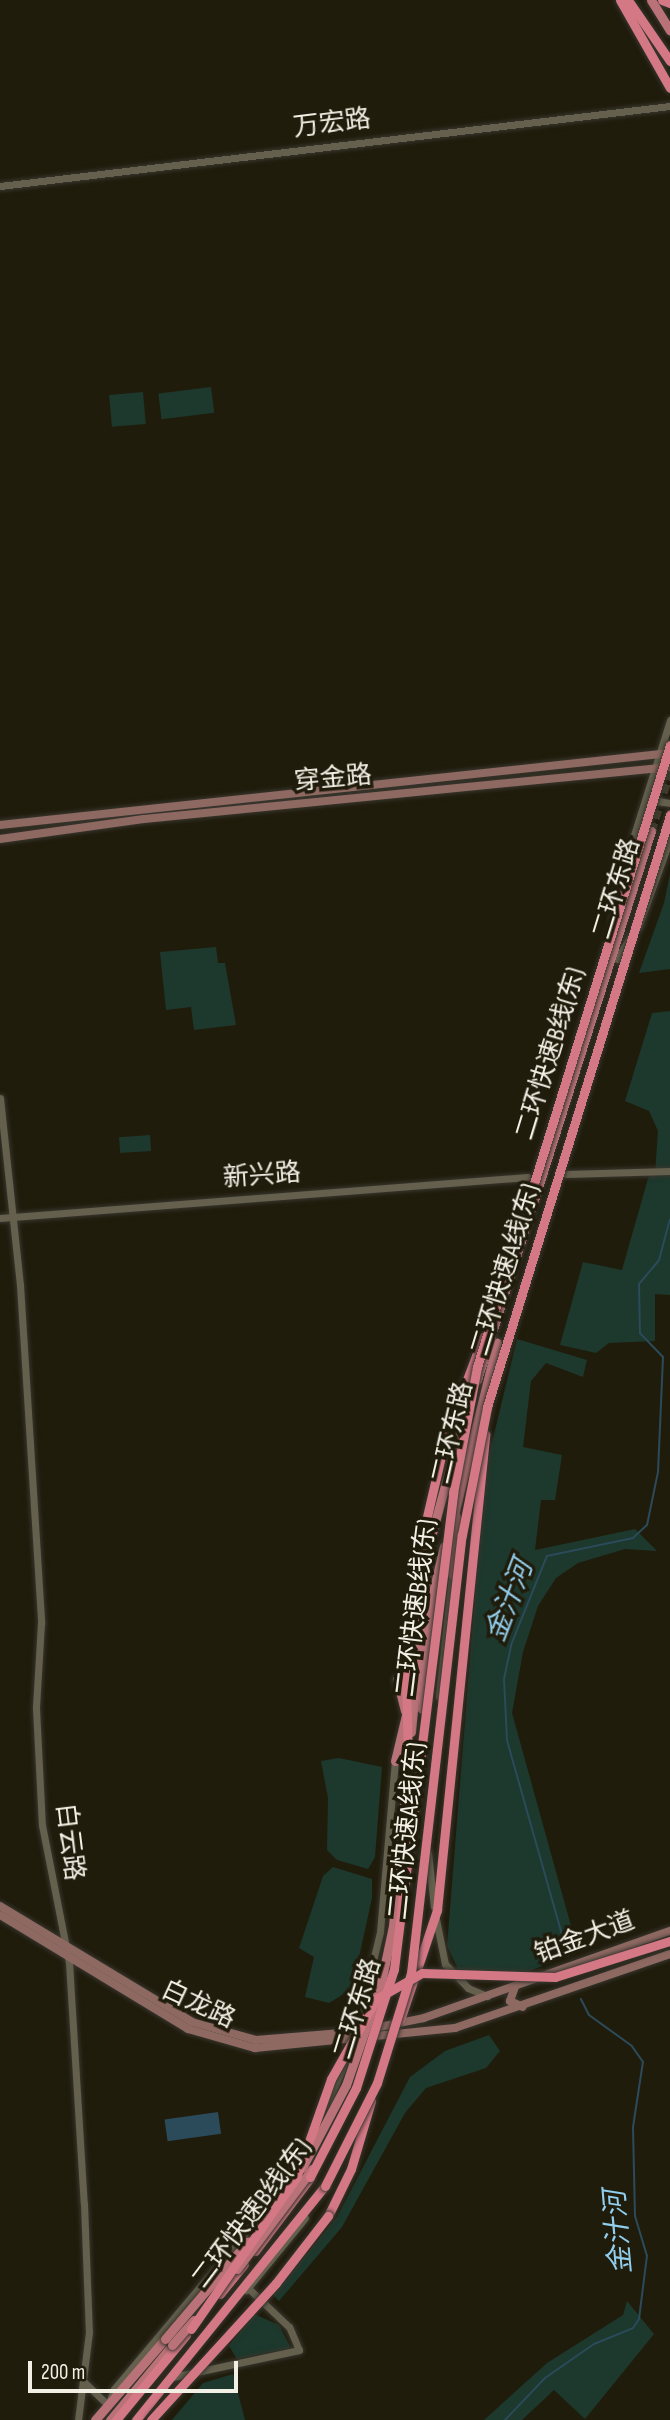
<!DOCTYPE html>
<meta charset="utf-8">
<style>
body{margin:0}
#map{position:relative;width:670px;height:2420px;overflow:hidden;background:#201c0c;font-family:"Sofia Sans Condensed","Noto Sans SC",sans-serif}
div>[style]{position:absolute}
.green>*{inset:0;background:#1d382c;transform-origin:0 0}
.water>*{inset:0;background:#2b4a5a;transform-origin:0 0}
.stream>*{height:2px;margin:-1px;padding:0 1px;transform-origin:1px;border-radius:1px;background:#2b4a5a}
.primary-tunnel>*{height:9px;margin-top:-4.5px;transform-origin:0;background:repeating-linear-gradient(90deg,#403c2d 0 9px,transparent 0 13.5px)}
.roads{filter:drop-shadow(0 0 2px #38362e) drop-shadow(0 0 2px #38362e)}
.tertiary>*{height:7px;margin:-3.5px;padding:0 3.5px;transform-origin:3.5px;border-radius:3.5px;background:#64604d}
.secondary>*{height:8px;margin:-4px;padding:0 4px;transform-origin:4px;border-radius:4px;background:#8e6962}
.primary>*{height:9px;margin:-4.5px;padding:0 4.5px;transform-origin:4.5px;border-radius:4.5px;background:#b87278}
.trunk>*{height:9px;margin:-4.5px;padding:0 4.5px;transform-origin:4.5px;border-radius:4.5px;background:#d47886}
.bridges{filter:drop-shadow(0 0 2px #38362e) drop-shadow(0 0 2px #38362e)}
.primary-bridge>*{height:9px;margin:-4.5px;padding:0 4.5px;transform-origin:4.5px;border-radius:4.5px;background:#b87278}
.trunk-bridge>*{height:9px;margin:-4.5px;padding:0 4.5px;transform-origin:4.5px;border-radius:4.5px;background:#d47886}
span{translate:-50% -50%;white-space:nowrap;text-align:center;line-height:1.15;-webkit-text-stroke:7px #201c0c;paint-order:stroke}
.street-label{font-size:26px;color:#f2f0e5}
.water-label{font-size:28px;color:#92ceee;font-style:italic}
.scale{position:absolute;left:28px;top:2361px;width:210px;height:32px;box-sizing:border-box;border:4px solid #f2f0e5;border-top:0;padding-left:9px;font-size:21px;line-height:24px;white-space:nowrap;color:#f2f0e5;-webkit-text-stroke:5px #201c0c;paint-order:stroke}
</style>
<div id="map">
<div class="green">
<div style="left:211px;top:387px;width:26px;height:53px;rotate:83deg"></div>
<div style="left:143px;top:392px;width:32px;height:34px;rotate:85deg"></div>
<div style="clip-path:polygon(670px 874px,670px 969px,639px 973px,664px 903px)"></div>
<div style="clip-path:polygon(216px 947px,218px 963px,225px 963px,236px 1025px,194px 1030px,191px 1007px,166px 1010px,160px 952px)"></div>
<div style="clip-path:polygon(670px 1011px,670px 1295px,655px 1294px,655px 1341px,609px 1343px,596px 1353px,560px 1345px,583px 1262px,622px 1270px,649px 1175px,655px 1174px,658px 1131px,649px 1111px,625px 1101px,652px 1013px)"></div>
<div style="left:150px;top:1135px;width:16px;height:31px;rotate:86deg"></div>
<div style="clip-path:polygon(517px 1339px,587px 1360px,583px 1377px,546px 1363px,531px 1381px,523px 1447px,562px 1455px,555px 1500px,541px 1500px,535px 1550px,635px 1529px,657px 1551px,625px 1549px,578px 1563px,556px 1578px,538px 1606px,523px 1652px,512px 1713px,578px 1951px,518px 1976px,459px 1971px,447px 1946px,485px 1471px)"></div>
<div style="clip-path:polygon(339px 1758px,382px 1767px,375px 1857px,368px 1869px,337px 1860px,327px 1850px,328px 1798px,321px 1761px)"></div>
<div style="clip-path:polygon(333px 1867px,372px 1879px,372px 1898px,352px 1989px,329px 2003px,305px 1997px,314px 1957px,299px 1948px,323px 1876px)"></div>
<div style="clip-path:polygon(489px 2035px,500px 2051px,486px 2068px,426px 2088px,405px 2113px,342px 2227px,279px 2301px,273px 2295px,337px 2217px,410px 2077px,445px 2051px)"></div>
<div style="clip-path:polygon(627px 2301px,654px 2334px,585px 2419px,554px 2390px,522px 2420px,484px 2420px,547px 2363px,623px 2315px)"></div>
<div style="clip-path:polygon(254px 2314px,279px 2325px,291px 2348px,237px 2359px,229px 2346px)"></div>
<div style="clip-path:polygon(233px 2374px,245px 2420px,172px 2420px,203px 2383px)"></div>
</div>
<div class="water">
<div style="left:218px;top:2112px;width:22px;height:54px;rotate:82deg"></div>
</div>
<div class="stream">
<div style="left:568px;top:1956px;width:224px;rotate:-105.8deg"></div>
<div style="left:507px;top:1740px;width:61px;rotate:-92.8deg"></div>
<div style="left:504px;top:1679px;width:35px;rotate:-78deg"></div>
<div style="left:511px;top:1645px;width:96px;rotate:-68deg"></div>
<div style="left:547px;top:1556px;width:88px;rotate:-11.8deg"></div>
<div style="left:633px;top:1538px;width:19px;rotate:-43deg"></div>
<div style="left:647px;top:1525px;width:54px;rotate:-78.3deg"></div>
<div style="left:658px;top:1472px;width:115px;rotate:-87.5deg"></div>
<div style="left:663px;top:1357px;width:33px;rotate:-134deg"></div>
<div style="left:640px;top:1333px;width:49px;rotate:-91.2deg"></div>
<div style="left:639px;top:1284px;width:31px;rotate:-50deg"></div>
<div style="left:659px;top:1260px;width:42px;rotate:-75deg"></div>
<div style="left:505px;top:2420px;width:58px;rotate:-46.4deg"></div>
<div style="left:545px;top:2378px;width:60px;rotate:-34.8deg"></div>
<div style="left:594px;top:2344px;width:42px;rotate:-22.3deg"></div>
<div style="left:633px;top:2328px;width:11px;rotate:-56deg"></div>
<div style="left:639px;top:2319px;width:64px;rotate:-82.8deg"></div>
<div style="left:647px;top:2256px;width:42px;rotate:-106.7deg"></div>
<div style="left:635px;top:2216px;width:89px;rotate:-91.3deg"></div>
<div style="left:633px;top:2127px;width:66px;rotate:-81.3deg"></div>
<div style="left:643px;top:2062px;width:19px;rotate:-125deg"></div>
<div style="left:632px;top:2046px;width:53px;rotate:-144.2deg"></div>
<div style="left:589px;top:2015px;width:18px;rotate:-117deg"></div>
</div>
<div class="primary-tunnel">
<div style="left:651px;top:831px;width:63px;rotate:-72.4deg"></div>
</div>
<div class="roads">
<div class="tertiary">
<div style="left:0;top:186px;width:675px;rotate:-6.81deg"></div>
<div style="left:651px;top:800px;width:19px;rotate:9deg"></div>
<div style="left:613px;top:919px;width:33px;rotate:-81deg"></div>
<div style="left:618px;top:886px;width:174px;rotate:-72.6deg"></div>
<div style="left:638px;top:927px;width:94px;rotate:-70deg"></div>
<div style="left:617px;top:959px;width:27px;rotate:-59deg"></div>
<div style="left:0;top:1098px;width:188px;rotate:83.9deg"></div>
<div style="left:20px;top:1285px;width:339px;rotate:86.4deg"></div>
<div style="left:41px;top:1623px;width:85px;rotate:93.4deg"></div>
<div style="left:36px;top:1708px;width:117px;rotate:87.1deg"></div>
<div style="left:42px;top:1825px;width:140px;rotate:78.9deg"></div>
<div style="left:69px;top:1962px;width:242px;rotate:86.5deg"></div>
<div style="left:84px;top:2204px;width:128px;rotate:87.8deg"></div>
<div style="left:89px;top:2332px;width:89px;rotate:97.1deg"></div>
<div style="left:566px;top:1174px;width:104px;rotate:-1.7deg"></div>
<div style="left:0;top:1218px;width:529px;rotate:-4.45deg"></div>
<div style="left:439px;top:1696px;width:123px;rotate:-83.9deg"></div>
<div style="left:428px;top:1853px;width:54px;rotate:83.7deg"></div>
<div style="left:436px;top:1919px;width:46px;rotate:78.7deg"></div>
<div style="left:445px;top:1964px;width:33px;rotate:46deg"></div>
<div style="left:468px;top:1988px;width:21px;rotate:23deg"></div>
<div style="left:358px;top:2025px;width:96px;rotate:-76.7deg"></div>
<div style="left:380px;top:1932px;width:172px;rotate:-85deg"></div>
<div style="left:319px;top:2123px;width:73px;rotate:-66.6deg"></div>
<div style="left:246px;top:2290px;width:93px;rotate:-50.7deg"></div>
<div style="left:173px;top:2377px;width:129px;rotate:-12.1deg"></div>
<div style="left:299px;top:2350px;width:25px;rotate:-113deg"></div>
<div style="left:289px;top:2327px;width:57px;rotate:-136.4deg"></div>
<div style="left:83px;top:2381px;width:35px;rotate:44deg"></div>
<div style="left:108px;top:2405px;width:17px;rotate:-69deg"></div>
<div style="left:114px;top:2389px;width:221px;rotate:-50deg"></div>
<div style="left:256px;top:2220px;width:80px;rotate:-55.1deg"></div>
</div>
<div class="secondary">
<div style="left:0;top:825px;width:674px;rotate:-6.13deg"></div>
<div style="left:0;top:839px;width:145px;rotate:-7.9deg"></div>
<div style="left:144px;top:819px;width:529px;rotate:-5.65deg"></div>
<div style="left:0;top:1906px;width:224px;rotate:31.1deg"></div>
<div style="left:192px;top:2022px;width:66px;rotate:15.7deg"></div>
<div style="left:256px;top:2040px;width:98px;rotate:-4.7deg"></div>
<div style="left:354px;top:2032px;width:71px;rotate:-11.3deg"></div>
<div style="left:424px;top:2018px;width:261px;rotate:-19.5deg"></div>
<div style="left:0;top:1915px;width:220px;rotate:31.2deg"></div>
<div style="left:188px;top:2029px;width:70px;rotate:15.8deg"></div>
<div style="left:255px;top:2048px;width:201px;rotate:-5.7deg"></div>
<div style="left:455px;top:2028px;width:227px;rotate:-19deg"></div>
<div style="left:515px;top:1987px;width:15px;rotate:110deg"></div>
<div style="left:510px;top:2001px;width:14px;rotate:25deg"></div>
</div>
<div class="primary">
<div style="left:651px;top:0;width:36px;rotate:58deg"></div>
<div style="left:477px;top:1380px;width:576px;rotate:-72.41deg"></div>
<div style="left:452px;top:1523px;width:186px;rotate:-76deg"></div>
<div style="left:452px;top:1574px;width:58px;rotate:-86.1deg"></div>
<div style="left:397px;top:1679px;width:33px;rotate:76deg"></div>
<div style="left:422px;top:1709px;width:113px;rotate:-84.9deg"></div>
<div style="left:432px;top:1596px;width:51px;rotate:-76.5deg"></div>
<div style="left:411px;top:1732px;width:189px;rotate:-84.5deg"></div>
<div style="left:429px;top:1544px;width:140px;rotate:-74.7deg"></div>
<div style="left:395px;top:1761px;width:47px;rotate:-76.6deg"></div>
<div style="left:95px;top:2420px;width:107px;rotate:-49.2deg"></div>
<div style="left:110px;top:2420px;width:92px;rotate:-50.3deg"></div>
</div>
<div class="trunk">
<div style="left:620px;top:0;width:101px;rotate:60.4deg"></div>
<div style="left:628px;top:0;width:74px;rotate:55.5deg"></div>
<div style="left:662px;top:0;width:9px;rotate:21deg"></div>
<div style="left:408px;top:1762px;width:81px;rotate:-91.4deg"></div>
<div style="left:406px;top:1681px;width:144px;rotate:-83.6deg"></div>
<div style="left:422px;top:1538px;width:106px;rotate:-76.9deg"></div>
<div style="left:446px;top:1435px;width:105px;rotate:-69.3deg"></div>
<div style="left:400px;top:2020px;width:116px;rotate:-71.4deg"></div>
<div style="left:437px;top:1910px;width:478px;rotate:-84.2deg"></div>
<div style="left:328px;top:2216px;width:52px;rotate:-63.9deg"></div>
<div style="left:351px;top:2169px;width:71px;rotate:-73.6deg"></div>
<div style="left:255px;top:2251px;width:91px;rotate:-53deg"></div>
<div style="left:220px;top:2294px;width:38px;rotate:-51deg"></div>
<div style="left:116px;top:2420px;width:110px;rotate:-50.5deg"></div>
<div style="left:136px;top:2420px;width:301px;rotate:-51.1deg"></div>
</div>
</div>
<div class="bridges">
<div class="primary-bridge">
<div style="left:302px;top:2168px;width:94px;rotate:-62.1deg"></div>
<div style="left:346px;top:2085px;width:104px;rotate:-70.9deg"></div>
<div style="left:380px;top:1987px;width:62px;rotate:-78deg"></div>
<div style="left:393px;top:1926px;width:165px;rotate:-84.8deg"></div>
<div style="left:237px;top:2269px;width:125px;rotate:-53.1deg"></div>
<div style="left:165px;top:2339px;width:128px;rotate:-49.7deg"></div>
<div style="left:172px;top:2345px;width:33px;rotate:-49deg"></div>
</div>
<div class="trunk-bridge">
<div style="left:310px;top:2177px;width:100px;rotate:-62.7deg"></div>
<div style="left:356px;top:2088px;width:125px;rotate:-72.3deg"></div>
<div style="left:394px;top:1969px;width:480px;rotate:-82.9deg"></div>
<div style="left:453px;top:1493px;width:128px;rotate:-79.2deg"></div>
<div style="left:477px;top:1367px;width:651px;rotate:-72.76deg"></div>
<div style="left:325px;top:2186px;width:115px;rotate:-63.2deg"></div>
<div style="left:377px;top:2083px;width:115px;rotate:-72.8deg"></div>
<div style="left:411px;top:1973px;width:441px;rotate:-83.4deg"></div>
<div style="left:462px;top:1535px;width:130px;rotate:-78.9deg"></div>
<div style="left:487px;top:1407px;width:620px;rotate:-72.82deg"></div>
<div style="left:191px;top:2329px;width:184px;rotate:-55.2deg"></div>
<div style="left:296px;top:2178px;width:105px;rotate:-70.5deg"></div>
<div style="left:331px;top:2079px;width:92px;rotate:-60.6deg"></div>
<div style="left:376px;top:1999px;width:53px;rotate:-29.5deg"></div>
<div style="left:422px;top:1973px;width:133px;rotate:1.7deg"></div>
<div style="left:555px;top:1977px;width:121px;rotate:-17.4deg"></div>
<div style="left:151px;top:2420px;width:185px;rotate:-47.6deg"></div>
<div style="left:276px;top:2283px;width:85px;rotate:-52.2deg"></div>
</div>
</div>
<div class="street-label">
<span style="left:332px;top:124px;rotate:-7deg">万宏路</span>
<span style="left:333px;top:779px;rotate:-5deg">穿金路</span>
<span style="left:617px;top:889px;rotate:-73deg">二环东路</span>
<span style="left:551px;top:1054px;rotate:-73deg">二环快速B线(东)</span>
<span style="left:262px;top:1176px;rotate:-4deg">新兴路</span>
<span style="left:506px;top:1270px;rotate:-73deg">二环快速A线(东)</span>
<span style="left:453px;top:1433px;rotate:-77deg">二环东路</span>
<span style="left:417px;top:1608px;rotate:-83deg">二环快速B线(东)</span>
<span style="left:408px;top:1831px;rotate:-84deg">二环快速A线(东)</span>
<span style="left:69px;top:1842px;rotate:83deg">白云路</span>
<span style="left:585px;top:1938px;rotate:-20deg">铂金大道</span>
<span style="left:198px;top:2005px;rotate:25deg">白龙路</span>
<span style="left:358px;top:2009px;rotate:-73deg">二环东路</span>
<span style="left:252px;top:2214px;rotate:-53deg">二环快速B线(东)</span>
</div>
<div class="water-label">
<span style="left:510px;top:1601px;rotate:-69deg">金汁河</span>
<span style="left:619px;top:2232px;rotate:-95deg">金汁河</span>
</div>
<div class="scale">200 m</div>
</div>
